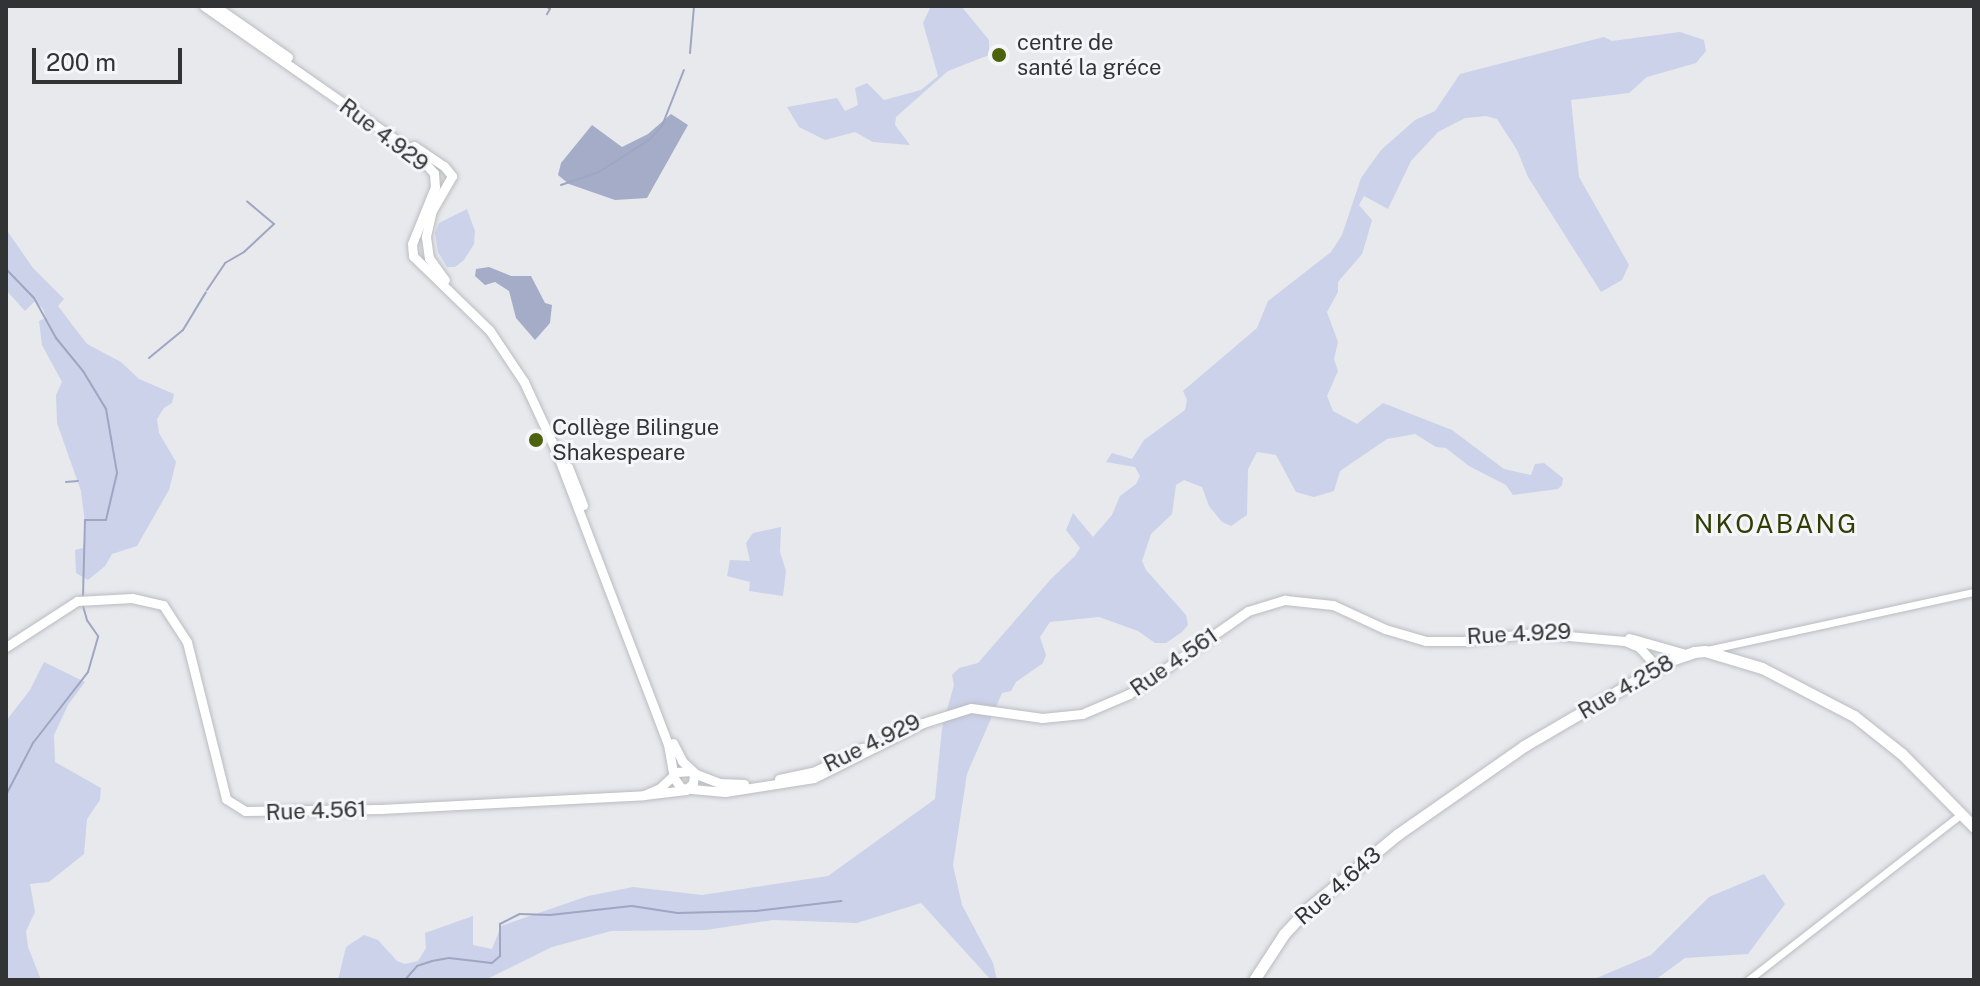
<!DOCTYPE html>
<meta charset="utf-8">
<style>
body{margin:0}
#map{position:relative;width:1980px;height:986px;overflow:hidden;background:#e7e9ed;font-family:"Public Sans",sans-serif}
div>[style]{position:absolute}
.green>*{inset:0;background:#ccd2e9}
.forest>*{inset:0;background:#a4acc7}
.stream>*{height:2px;margin:-1px;padding:0 1px;transform-origin:1px;border-radius:1px;background:#9fa6c2}
.roads{filter:drop-shadow(0 0 2px #babcc0) drop-shadow(0 0 2px #babcc0)}
.minor>*{height:7px;margin:-3.5px;padding:0 3.5px;transform-origin:3.5px;border-radius:3.5px;background:#fff}
.major>*{height:9px;margin:-4.5px;padding:0 4.5px;transform-origin:4.5px;border-radius:4.5px;background:#fff}
.highway>*{height:11px;margin:-5.5px;padding:0 5.5px;transform-origin:5.5px;border-radius:5.5px;background:#fff}
.dots>*{width:22px;height:22px;translate:-50% -50%;box-sizing:border-box;border:4px solid #f5f6fa;border-radius:50%}
span{translate:-50% -50%;white-space:nowrap;text-align:center;line-height:1.15;-webkit-text-stroke:6px #f5f6fa;paint-order:stroke}
.poi-label{font-size:22px;color:#323334}
.left{translate:0 -50%;text-align:left}
.street-label{font-size:22px;color:#323334}
.quarter-label{font-size:26px;color:#303e05;letter-spacing:2px}
.frame{position:absolute;inset:0;border:8px solid #323334;pointer-events:none}
.scale{position:absolute;left:32px;top:48px;width:150px;height:36px;box-sizing:border-box;border:4px solid #323334;border-top:0;padding-left:10px;font-size:24px;line-height:28px;white-space:nowrap;color:#323334;-webkit-text-stroke:6px #f5f6fa;paint-order:stroke}
</style>
<div id="map">
<div class="green">
<div style="clip-path:polygon(931px 6px,961px 6px,989px 40px,989px 55px,948px 71px,896px 117px,895px 125px,910px 145px,873px 142px,855px 132px,825px 140px,799px 127px,787px 107px,837px 98px,845px 111px,858px 105px,855px 88px,867px 83px,884px 100px,921px 90px,938px 76px,923px 23px)"></div>
<div style="clip-path:polygon(1680px 32px,1704px 40px,1706px 51px,1696px 63px,1647px 77px,1629px 93px,1571px 100px,1579px 177px,1629px 265px,1622px 280px,1601px 292px,1528px 177px,1517px 150px,1497px 119px,1486px 116px,1465px 118px,1438px 132px,1411px 161px,1388px 209px,1364px 196px,1359px 205px,1372px 220px,1366px 241px,1362px 254px,1338px 282px,1338px 292px,1327px 312px,1338px 342px,1334px 359px,1338px 371px,1327px 396px,1333px 411px,1357px 424px,1383px 403px,1452px 430px,1504px 469px,1531px 475px,1535px 464px,1544px 463px,1563px 478px,1562px 485px,1558px 489px,1513px 495px,1506px 485px,1469px 466px,1446px 448px,1436px 447px,1415px 434px,1387px 439px,1340px 471px,1334px 491px,1314px 497px,1296px 492px,1276px 455px,1257px 452px,1248px 469px,1247px 515px,1231px 526px,1222px 522px,1209px 506px,1202px 487px,1184px 480px,1176px 485px,1172px 514px,1151px 534px,1142px 561px,1146px 570px,1186px 615px,1188px 625px,1182px 632px,1166px 643px,1155px 643px,1138px 631px,1099px 617px,1050px 622px,1040px 637px,1046px 655px,1043px 663px,1016px 682px,1011px 691px,1002px 693px,967px 774px,953px 865px,962px 905px,993px 963px,997px 980px,991px 980px,921px 903px,857px 923px,773px 920px,706px 930px,611px 931px,552px 947px,485px 980px,338px 980px,346px 947px,364px 935px,378px 940px,397px 961px,405px 964px,418px 961px,426px 948px,425px 933px,473px 916px,473px 945px,492px 949px,501px 926px,588px 896px,633px 887px,702px 895px,828px 876px,935px 799px,942px 728px,954px 685px,952px 675px,959px 668px,978px 663px,1051px 579px,1075px 556px,1080px 548px,1066px 530px,1073px 513px,1093px 537px,1112px 515px,1120px 496px,1136px 484px,1140px 476px,1135px 467px,1106px 462px,1112px 453px,1132px 459px,1144px 440px,1185px 410px,1187px 400px,1183px 391px,1257px 328px,1268px 301px,1331px 252px,1342px 235px,1361px 178px,1381px 150px,1415px 120px,1435px 111px,1460px 74px,1604px 37px,1612px 41px)"></div>
<div style="clip-path:polygon(467px 209px,475px 231px,474px 244px,464px 260px,455px 267px,447px 267px,438px 252px,435px 233px,439px 223px)"></div>
<div style="clip-path:polygon(8px 232px,33px 268px,64px 299px,58px 306px,87px 344px,121px 362px,139px 379px,174px 394px,172px 403px,164px 408px,157px 419px,159px 433px,176px 462px,169px 490px,137px 546px,112px 554px,105px 566px,88px 580px,76px 573px,75px 550px,83px 548px,86px 530px,81px 491px,57px 423px,56px 395px,62px 382px,42px 345px,39px 321px,46px 318px,43px 309px,35px 301px,25px 311px,6px 290px)"></div>
<div style="clip-path:polygon(781px 527px,780px 552px,786px 571px,783px 596px,749px 591px,750px 582px,727px 576px,730px 560px,750px 561px,746px 543px,753px 533px)"></div>
<div style="clip-path:polygon(44px 662px,85px 682px,68px 705px,54px 735px,55px 762px,101px 788px,100px 800px,87px 819px,84px 854px,49px 882px,30px 884px,35px 912px,26px 931px,28px 947px,41px 980px,6px 980px,6px 721px,30px 690px)"></div>
<div style="clip-path:polygon(1764px 874px,1785px 904px,1748px 954px,1685px 958px,1655px 980px,1592px 980px,1651px 955px,1709px 897px)"></div>
</div>
<div class="forest">
<div style="clip-path:polygon(671px 114px,688px 125px,647px 198px,615px 200px,569px 184px,558px 175px,561px 163px,592px 125px,622px 147px,648px 134px)"></div>
<div style="clip-path:polygon(489px 267px,511px 276px,531px 276px,545px 303px,552px 305px,550px 323px,535px 340px,516px 318px,509px 291px,495px 282px,485px 285px,475px 276px,476px 269px)"></div>
</div>
<div class="stream">
<div style="left:546px;top:6px;width:5px;rotate:37deg"></div>
<div style="left:550px;top:9px;width:6px;rotate:121deg"></div>
<div style="left:690px;top:53px;width:47px;rotate:-85.1deg"></div>
<div style="left:561px;top:185px;width:40px;rotate:-18.9deg"></div>
<div style="left:599px;top:172px;width:59px;rotate:-32.6deg"></div>
<div style="left:649px;top:140px;width:19px;rotate:-47deg"></div>
<div style="left:662px;top:126px;width:60px;rotate:-68.6deg"></div>
<div style="left:6px;top:269px;width:40px;rotate:46deg"></div>
<div style="left:34px;top:298px;width:46px;rotate:61.2deg"></div>
<div style="left:56px;top:338px;width:43px;rotate:50.7deg"></div>
<div style="left:83px;top:371px;width:44px;rotate:58.8deg"></div>
<div style="left:106px;top:409px;width:65px;rotate:80.2deg"></div>
<div style="left:117px;top:473px;width:48px;rotate:103.2deg"></div>
<div style="left:106px;top:520px;width:21px;rotate:180deg"></div>
<div style="left:85px;top:520px;width:76px;rotate:91.5deg"></div>
<div style="left:207px;top:290px;width:32px;rotate:-56deg"></div>
<div style="left:225px;top:263px;width:22px;rotate:-30deg"></div>
<div style="left:244px;top:252px;width:41px;rotate:-43deg"></div>
<div style="left:274px;top:224px;width:35px;rotate:-140deg"></div>
<div style="left:149px;top:358px;width:44px;rotate:-39.5deg"></div>
<div style="left:183px;top:330px;width:44px;rotate:-58.8deg"></div>
<div style="left:66px;top:482px;width:12px;rotate:-5deg"></div>
<div style="left:6px;top:795px;width:59px;rotate:-62.6deg"></div>
<div style="left:33px;top:743px;width:90px;rotate:-52.2deg"></div>
<div style="left:88px;top:672px;width:37px;rotate:-74deg"></div>
<div style="left:98px;top:636px;width:19px;rotate:-125deg"></div>
<div style="left:87px;top:620px;width:15px;rotate:-106deg"></div>
<div style="left:405px;top:980px;width:18px;rotate:-49deg"></div>
<div style="left:417px;top:966px;width:16px;rotate:-18deg"></div>
<div style="left:432px;top:961px;width:17px;rotate:-10deg"></div>
<div style="left:449px;top:958px;width:43px;rotate:6.6deg"></div>
<div style="left:492px;top:963px;width:11px;rotate:-41deg"></div>
<div style="left:500px;top:956px;width:32px;rotate:-90deg"></div>
<div style="left:500px;top:924px;width:22px;rotate:-27deg"></div>
<div style="left:520px;top:914px;width:30px;rotate:2deg"></div>
<div style="left:550px;top:915px;width:82px;rotate:-6.3deg"></div>
<div style="left:632px;top:906px;width:46px;rotate:8.8deg"></div>
<div style="left:677px;top:913px;width:79px;rotate:-1.5deg"></div>
<div style="left:756px;top:911px;width:86px;rotate:-6.7deg"></div>
</div>
<div class="roads">
<div class="minor">
<div style="left:1707px;top:650px;width:273px;rotate:-12.3deg"></div>
<div style="left:1748px;top:980px;width:270px;rotate:-37.9deg"></div>
</div>
<div class="major">
<div style="left:204px;top:6px;width:262px;rotate:34.9deg"></div>
<div style="left:419px;top:156px;width:23px;rotate:49deg"></div>
<div style="left:434px;top:173px;width:14px;rotate:86deg"></div>
<div style="left:435px;top:187px;width:61px;rotate:112deg"></div>
<div style="left:412px;top:244px;width:12px;rotate:85deg"></div>
<div style="left:413px;top:256px;width:107px;rotate:44.2deg"></div>
<div style="left:490px;top:331px;width:61px;rotate:56.3deg"></div>
<div style="left:524px;top:382px;width:76px;rotate:65.1deg"></div>
<div style="left:556px;top:451px;width:314px;rotate:69.1deg"></div>
<div style="left:668px;top:744px;width:35px;rotate:80deg"></div>
<div style="left:674px;top:778px;width:12px;rotate:55deg"></div>
<div style="left:681px;top:788px;width:44px;rotate:5.2deg"></div>
<div style="left:725px;top:792px;width:90px;rotate:-8.9deg"></div>
<div style="left:814px;top:778px;width:122px;rotate:-26.8deg"></div>
<div style="left:923px;top:723px;width:50px;rotate:-17.4deg"></div>
<div style="left:971px;top:708px;width:72px;rotate:8deg"></div>
<div style="left:1042px;top:718px;width:40px;rotate:-5.7deg"></div>
<div style="left:1082px;top:714px;width:51px;rotate:-23.1deg"></div>
<div style="left:1129px;top:694px;width:145px;rotate:-34.9deg"></div>
<div style="left:1248px;top:611px;width:39px;rotate:-17deg"></div>
<div style="left:1285px;top:600px;width:48px;rotate:5.9deg"></div>
<div style="left:1333px;top:605px;width:57px;rotate:24.8deg"></div>
<div style="left:1385px;top:629px;width:43px;rotate:16.3deg"></div>
<div style="left:1426px;top:641px;width:38px"></div>
<div style="left:1464px;top:641px;width:70px;rotate:-6.5deg"></div>
<div style="left:1534px;top:633px;width:91px;rotate:5deg"></div>
<div style="left:1625px;top:641px;width:15px;rotate:23deg"></div>
<div style="left:1639px;top:647px;width:28px;rotate:48deg"></div>
<div style="left:215px;top:6px;width:89px;rotate:34.9deg"></div>
<div style="left:414px;top:146px;width:36px;rotate:34deg"></div>
<div style="left:444px;top:166px;width:13px;rotate:51deg"></div>
<div style="left:452px;top:176px;width:39px;rotate:120deg"></div>
<div style="left:432px;top:210px;width:28px;rotate:103deg"></div>
<div style="left:426px;top:237px;width:21px;rotate:82deg"></div>
<div style="left:429px;top:258px;width:27px;rotate:54deg"></div>
<div style="left:568px;top:467px;width:41px;rotate:68.5deg"></div>
<div style="left:1629px;top:638px;width:58px;rotate:15.9deg"></div>
<div style="left:6px;top:647px;width:85px;rotate:-32.9deg"></div>
<div style="left:77px;top:601px;width:55px;rotate:-3.1deg"></div>
<div style="left:132px;top:598px;width:32px;rotate:13deg"></div>
<div style="left:163px;top:605px;width:44px;rotate:57deg"></div>
<div style="left:187px;top:642px;width:162px;rotate:76deg"></div>
<div style="left:226px;top:799px;width:22px;rotate:32deg"></div>
<div style="left:245px;top:811px;width:136px;rotate:-0.8deg"></div>
<div style="left:381px;top:809px;width:263px;rotate:-3deg"></div>
<div style="left:644px;top:795px;width:42px;rotate:-6.8deg"></div>
<div style="left:686px;top:790px;width:10px;rotate:-45deg"></div>
<div style="left:693px;top:783px;width:8px;rotate:-83deg"></div>
<div style="left:694px;top:775px;width:5px;rotate:-127deg"></div>
<div style="left:691px;top:771px;width:14px;rotate:176deg"></div>
<div style="left:677px;top:772px;width:23px;rotate:137deg"></div>
<div style="left:660px;top:788px;width:17px;rotate:156deg"></div>
<div style="left:673px;top:743px;width:20px;rotate:63deg"></div>
<div style="left:682px;top:761px;width:19px;rotate:43deg"></div>
<div style="left:696px;top:774px;width:25px;rotate:21deg"></div>
<div style="left:719px;top:783px;width:25px;rotate:2deg"></div>
<div style="left:779px;top:779px;width:35px;rotate:-12deg"></div>
<div style="left:813px;top:772px;width:55px;rotate:-26.1deg"></div>
</div>
<div class="highway">
<div style="left:1254px;top:980px;width:55px;rotate:-56.9deg"></div>
<div style="left:1284px;top:934px;width:33px;rotate:-47deg"></div>
<div style="left:1306px;top:910px;width:119px;rotate:-39.6deg"></div>
<div style="left:1398px;top:834px;width:154px;rotate:-34.9deg"></div>
<div style="left:1524px;top:746px;width:170px;rotate:-30.3deg"></div>
<div style="left:1671px;top:660px;width:24px;rotate:-19deg"></div>
<div style="left:1694px;top:652px;width:11px;rotate:-5deg"></div>
<div style="left:1705px;top:651px;width:59px;rotate:16.6deg"></div>
<div style="left:1762px;top:668px;width:104px;rotate:27.6deg"></div>
<div style="left:1854px;top:716px;width:61px;rotate:38.4deg"></div>
<div style="left:1902px;top:754px;width:103px;rotate:45.4deg"></div>
</div>
</div>
<div class="dots">
<div style="left:999px;top:55px;background:#4d620d"></div>
<div style="left:536px;top:440px;background:#4d620d"></div>
</div>
<div class="poi-label">
<span class="left" style="left:1017px;top:55px">centre de<br>santé la gréce</span>
<span class="left" style="left:552px;top:440px">Collège Bilingue<br>Shakespeare</span>
</div>
<div class="street-label">
<span style="left:384px;top:135px;rotate:37deg">Rue 4.929</span>
<span style="left:1519px;top:634px;rotate:-3deg">Rue 4.929</span>
<span style="left:1174px;top:662px;rotate:-35deg">Rue 4.561</span>
<span style="left:1626px;top:687px;rotate:-30deg">Rue 4.258</span>
<span style="left:872px;top:743px;rotate:-26deg">Rue 4.929</span>
<span style="left:316px;top:811px;rotate:-2deg">Rue 4.561</span>
<span style="left:1338px;top:886px;rotate:-41deg">Rue 4.643</span>
</div>
<div class="quarter-label">
<span style="left:1776px;top:524px">NKOABANG</span>
</div>
<div class="frame"></div>
<div class="scale">200 m</div>
</div>
